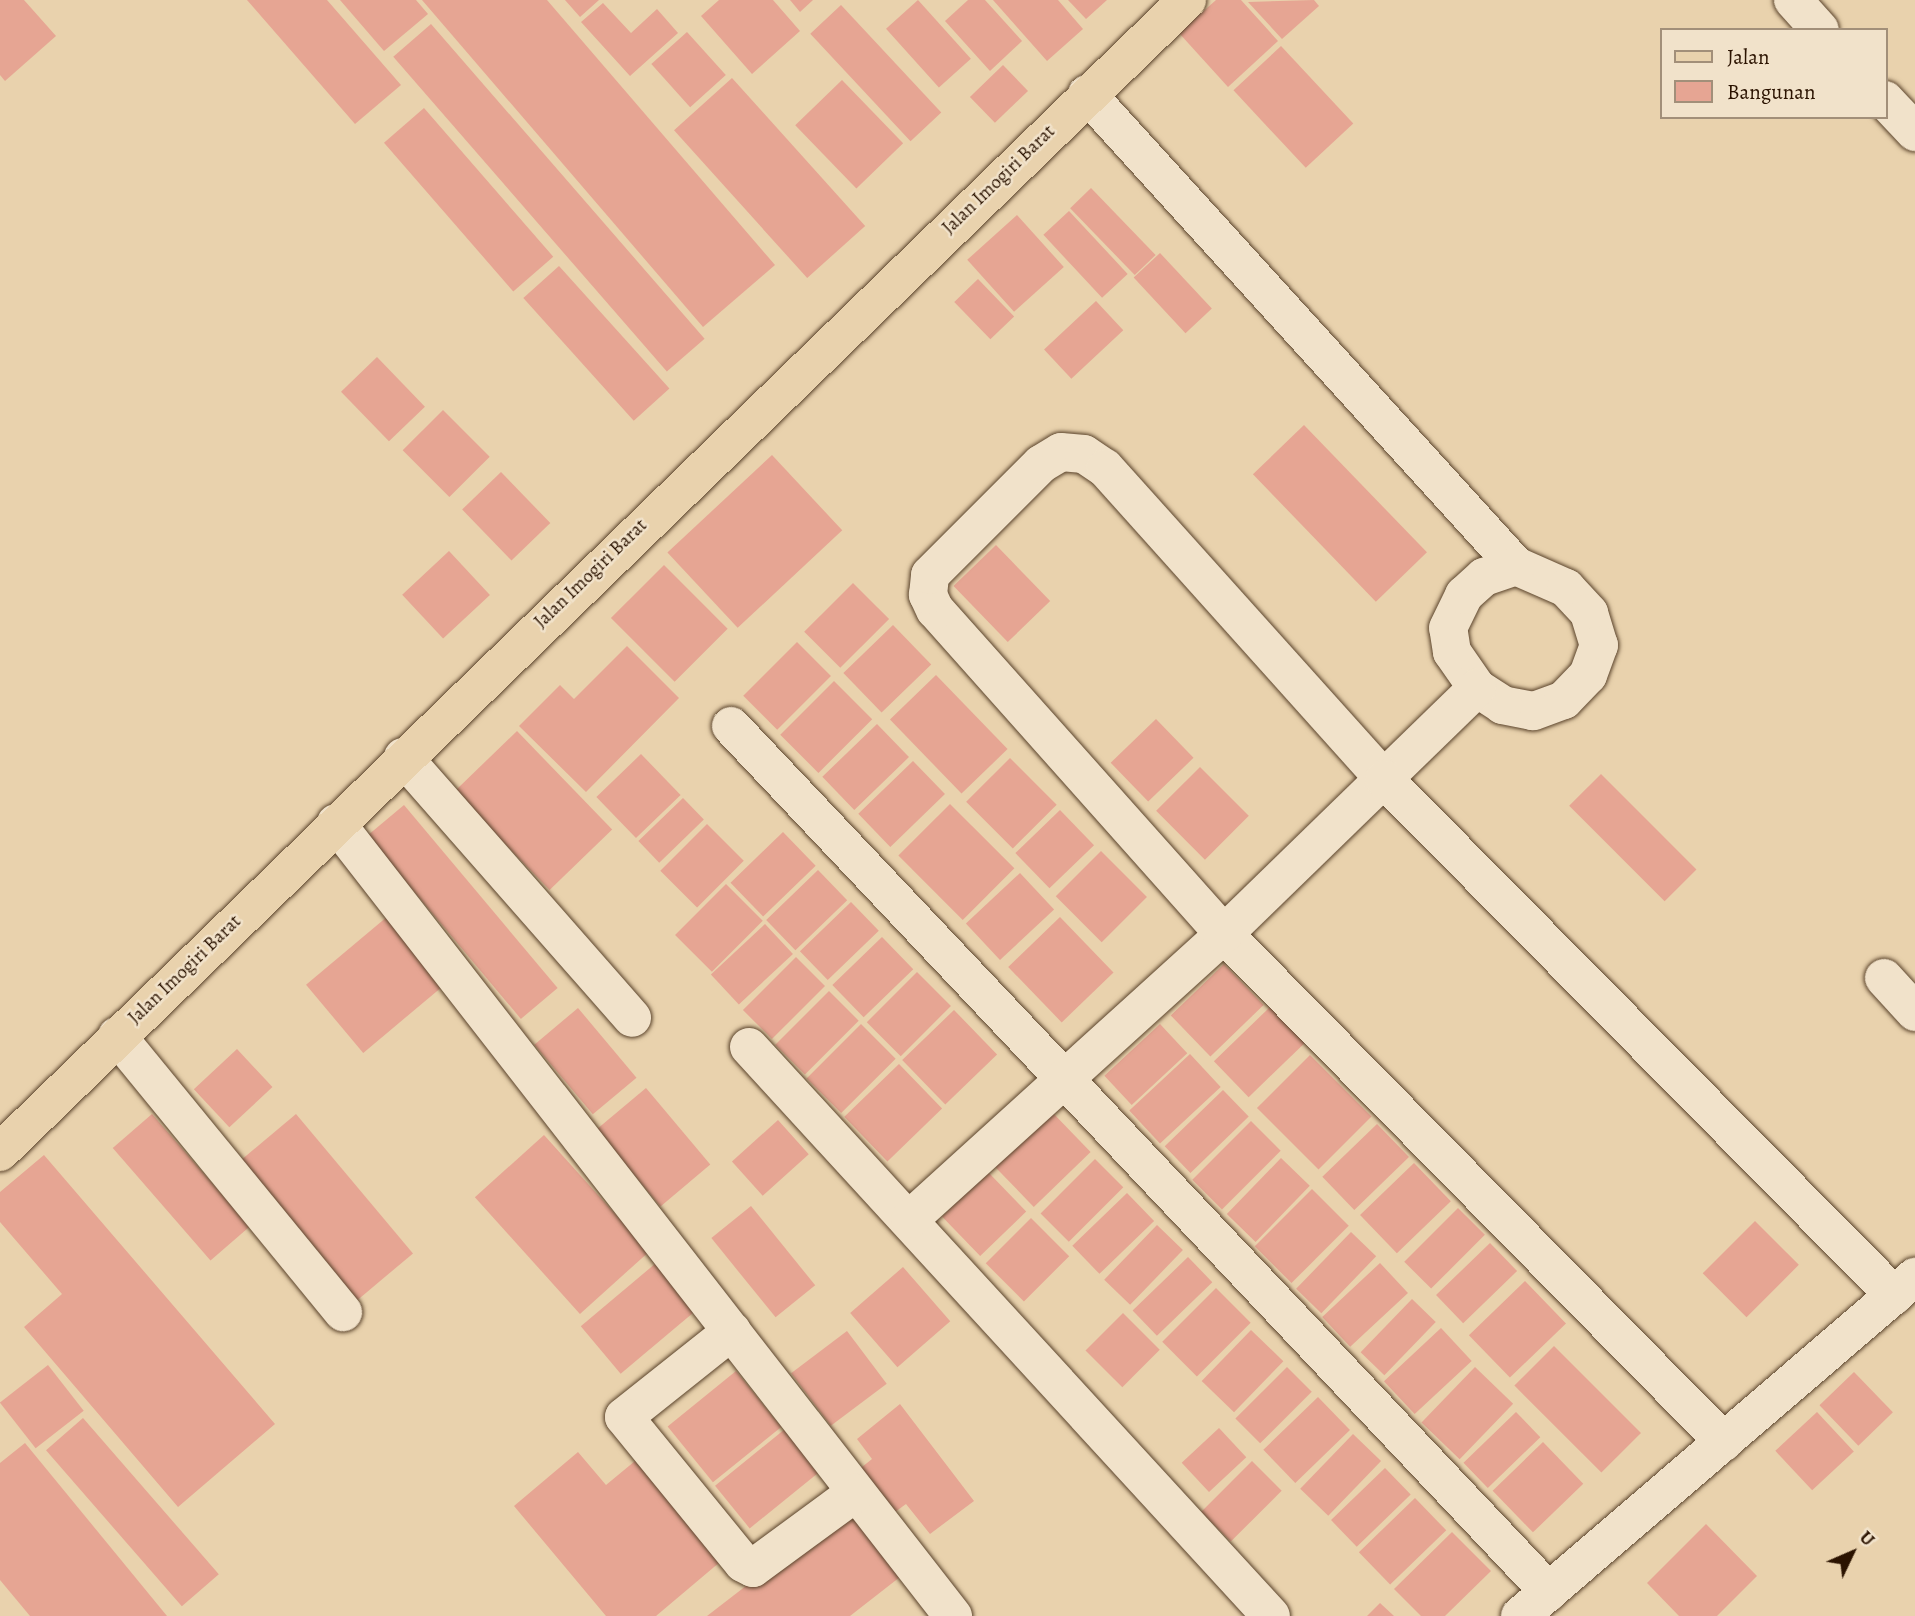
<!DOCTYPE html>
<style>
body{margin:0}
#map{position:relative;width:1915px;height:1616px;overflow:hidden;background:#e9d2ad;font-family:Alegreya,serif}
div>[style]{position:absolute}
.building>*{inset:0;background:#e6a593;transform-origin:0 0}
.roads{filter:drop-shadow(0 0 2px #5a432b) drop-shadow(0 0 2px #5a432b)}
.minor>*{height:38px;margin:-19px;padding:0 19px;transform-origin:19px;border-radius:19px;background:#f1e2ca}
.major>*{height:38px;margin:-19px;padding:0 19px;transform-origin:19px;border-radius:19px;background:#e9d2ad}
span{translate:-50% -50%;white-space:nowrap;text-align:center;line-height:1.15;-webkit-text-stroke:5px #f1e2ca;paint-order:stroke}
.street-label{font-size:19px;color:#2b1300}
.legend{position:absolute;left:1660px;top:28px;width:228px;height:91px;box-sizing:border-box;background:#f1e2ca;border:2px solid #a28f79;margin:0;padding:9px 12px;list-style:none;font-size:21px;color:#2b1300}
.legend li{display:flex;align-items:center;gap:14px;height:35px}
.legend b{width:35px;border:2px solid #a28f79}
.north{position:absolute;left:1817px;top:1518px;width:70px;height:70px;-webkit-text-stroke:5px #f1e2ca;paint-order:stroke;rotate:46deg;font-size:19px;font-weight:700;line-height:28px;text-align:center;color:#2b1300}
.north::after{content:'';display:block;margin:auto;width:24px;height:32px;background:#2b1300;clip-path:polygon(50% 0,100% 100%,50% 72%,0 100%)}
</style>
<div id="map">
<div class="building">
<div style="clip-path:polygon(0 0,24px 0,56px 36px,5px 81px,0 75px)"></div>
<div style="clip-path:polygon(247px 0,327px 0,401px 85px,355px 124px)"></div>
<div style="clip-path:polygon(340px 0,416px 0,428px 14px,384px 51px)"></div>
<div style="clip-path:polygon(422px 0,547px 0,775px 265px,703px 327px)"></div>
<div style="clip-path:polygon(565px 0,599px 0,580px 17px)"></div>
<div style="clip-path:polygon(719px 0,773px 0,800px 31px,752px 74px,701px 16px)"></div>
<div style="clip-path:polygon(790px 0,813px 0,800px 12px)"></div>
<div style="left:918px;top:0;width:79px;height:43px;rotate:48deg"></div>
<div style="clip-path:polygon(968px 0,985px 0,1022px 41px,990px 71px,945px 21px)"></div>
<div style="clip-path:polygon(993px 0,1058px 0,1083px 29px,1047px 61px)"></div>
<div style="clip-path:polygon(1068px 0,1107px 0,1086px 19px)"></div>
<div style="clip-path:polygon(1216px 0,1241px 0,1278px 41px,1228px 87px,1179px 33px)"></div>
<div style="clip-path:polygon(1314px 0,1319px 6px,1282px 39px,1248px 2px)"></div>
<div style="clip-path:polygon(603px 3px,631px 33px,657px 9px,678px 33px,630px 76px,581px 22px)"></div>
<div style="left:841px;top:5px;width:147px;height:42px;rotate:47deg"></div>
<div style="left:431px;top:24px;width:417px;height:50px;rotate:49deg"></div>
<div style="left:687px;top:32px;width:58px;height:48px;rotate:48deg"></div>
<div style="left:1281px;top:46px;width:106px;height:65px;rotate:47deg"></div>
<div style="left:1003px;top:65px;width:36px;height:46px;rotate:46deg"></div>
<div style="left:732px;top:78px;width:199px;height:78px;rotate:48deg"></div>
<div style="left:842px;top:80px;width:88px;height:65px;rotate:46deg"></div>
<div style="left:424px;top:108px;width:197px;height:53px;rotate:49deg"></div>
<div style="left:1091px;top:188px;width:93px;height:29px;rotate:46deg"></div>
<div style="left:1069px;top:211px;width:86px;height:35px;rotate:47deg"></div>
<div style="left:1017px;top:215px;width:70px;height:67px;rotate:48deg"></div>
<div style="left:1160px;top:253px;width:76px;height:36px;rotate:47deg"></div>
<div style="left:559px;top:266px;width:165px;height:48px;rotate:48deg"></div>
<div style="left:978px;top:279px;width:52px;height:33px;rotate:46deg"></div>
<div style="left:1096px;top:301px;width:40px;height:71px;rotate:47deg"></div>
<div style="left:377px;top:357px;width:69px;height:50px;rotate:46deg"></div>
<div style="left:443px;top:410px;width:66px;height:57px;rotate:45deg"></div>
<div style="left:1304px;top:425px;width:177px;height:71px;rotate:46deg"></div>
<div style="left:772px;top:455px;width:103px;height:143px;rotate:47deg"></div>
<div style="left:501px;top:472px;width:71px;height:54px;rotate:46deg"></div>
<div style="left:996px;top:545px;width:78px;height:59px;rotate:46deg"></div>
<div style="left:449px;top:551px;width:60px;height:64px;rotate:47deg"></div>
<div style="left:664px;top:565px;width:90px;height:75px;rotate:45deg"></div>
<div style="left:853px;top:583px;width:51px;height:69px;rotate:45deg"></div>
<div style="left:893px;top:625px;width:55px;height:69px;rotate:46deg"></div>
<div style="left:797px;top:642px;width:48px;height:76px;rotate:45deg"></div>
<div style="clip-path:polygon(627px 646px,679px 698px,586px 792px,519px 726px,560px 685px,574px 699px)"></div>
<div style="left:936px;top:675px;width:103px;height:64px;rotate:46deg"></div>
<div style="left:834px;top:681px;width:54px;height:76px;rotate:45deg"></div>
<div style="left:1156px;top:719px;width:54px;height:63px;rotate:46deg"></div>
<div style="left:877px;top:724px;width:46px;height:76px;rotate:46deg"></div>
<div style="left:517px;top:731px;width:137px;height:87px;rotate:46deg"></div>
<div style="left:641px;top:754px;width:57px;height:62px;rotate:46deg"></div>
<div style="left:1010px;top:758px;width:66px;height:62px;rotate:45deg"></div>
<div style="left:913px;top:761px;width:46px;height:76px;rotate:46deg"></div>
<div style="left:1200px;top:767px;width:69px;height:62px;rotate:45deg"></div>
<div style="left:1601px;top:774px;width:135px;height:45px;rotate:45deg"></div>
<div style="left:683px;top:798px;width:30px;height:62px;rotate:46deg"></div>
<div style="left:950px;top:804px;width:91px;height:73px;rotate:45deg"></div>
<div style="left:404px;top:805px;width:239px;height:48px;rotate:50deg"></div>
<div style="left:1060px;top:810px;width:49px;height:62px;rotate:46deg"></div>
<div style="left:707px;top:824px;width:52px;height:66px;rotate:45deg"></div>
<div style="left:783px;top:832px;width:47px;height:73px;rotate:46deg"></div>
<div style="left:1101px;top:851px;width:65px;height:64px;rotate:45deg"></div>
<div style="left:818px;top:870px;width:42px;height:72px;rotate:46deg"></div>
<div style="left:1020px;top:873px;width:50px;height:74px;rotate:47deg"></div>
<div style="left:726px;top:884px;width:52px;height:72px;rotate:45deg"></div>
<div style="left:851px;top:902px;width:40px;height:71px;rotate:46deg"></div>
<div style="left:388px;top:916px;width:89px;height:107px;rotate:50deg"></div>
<div style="left:1060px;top:917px;width:77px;height:72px;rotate:46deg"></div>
<div style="left:765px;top:924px;width:41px;height:74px;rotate:47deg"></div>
<div style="left:882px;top:937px;width:45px;height:69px;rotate:46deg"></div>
<div style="left:796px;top:957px;width:41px;height:75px;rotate:45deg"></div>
<div style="left:1224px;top:964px;width:57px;height:74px;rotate:46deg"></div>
<div style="left:917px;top:972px;width:48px;height:71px;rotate:45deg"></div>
<div style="left:829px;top:991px;width:42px;height:76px;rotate:45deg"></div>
<div style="left:1270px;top:1007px;width:50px;height:78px;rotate:46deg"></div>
<div style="left:578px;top:1008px;width:91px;height:57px;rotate:50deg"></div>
<div style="left:954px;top:1010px;width:62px;height:72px;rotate:46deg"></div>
<div style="left:861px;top:1024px;width:49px;height:77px;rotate:45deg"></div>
<div style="left:1160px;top:1024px;width:40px;height:76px;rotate:47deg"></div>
<div style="left:237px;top:1049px;width:52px;height:59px;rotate:47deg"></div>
<div style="left:1190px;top:1054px;width:45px;height:83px;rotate:47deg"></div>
<div style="left:1310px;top:1055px;width:87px;height:75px;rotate:45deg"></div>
<div style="left:899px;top:1064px;width:62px;height:76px;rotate:46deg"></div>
<div style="left:646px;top:1088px;width:100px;height:65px;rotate:50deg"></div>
<div style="left:1223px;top:1090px;width:37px;height:81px;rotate:46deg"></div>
<div style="left:1051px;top:1111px;width:57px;height:79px;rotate:46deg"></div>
<div style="left:152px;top:1114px;width:149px;height:52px;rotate:49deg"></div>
<div style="left:296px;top:1114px;width:182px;height:79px;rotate:50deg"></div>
<div style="left:778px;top:1120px;width:46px;height:62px;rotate:48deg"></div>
<div style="left:1251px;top:1121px;width:42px;height:83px;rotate:45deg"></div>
<div style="left:1377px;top:1124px;width:46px;height:76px;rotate:46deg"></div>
<div style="left:544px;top:1135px;width:157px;height:93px;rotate:48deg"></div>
<div style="clip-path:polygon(44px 1155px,275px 1424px,178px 1507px,24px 1327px,62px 1294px,0 1222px,0 1192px)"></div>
<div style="left:1281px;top:1158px;width:40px;height:78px;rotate:44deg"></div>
<div style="left:1095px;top:1159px;width:40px;height:77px;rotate:45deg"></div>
<div style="left:1414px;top:1163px;width:53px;height:75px;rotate:46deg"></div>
<div style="left:988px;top:1172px;width:55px;height:64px;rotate:46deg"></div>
<div style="left:1312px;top:1189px;width:52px;height:81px;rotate:45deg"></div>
<div style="left:1127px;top:1193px;width:39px;height:76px;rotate:46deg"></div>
<div style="left:751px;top:1206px;width:102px;height:51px;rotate:51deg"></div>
<div style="left:1458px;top:1208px;width:38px;height:76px;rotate:45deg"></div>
<div style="left:1031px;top:1218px;width:54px;height:64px;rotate:45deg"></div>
<div style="left:1755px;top:1221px;width:62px;height:74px;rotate:45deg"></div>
<div style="left:1157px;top:1225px;width:36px;height:76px;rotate:44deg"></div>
<div style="left:1351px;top:1232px;width:35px;height:79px;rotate:44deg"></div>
<div style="left:1490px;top:1243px;width:39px;height:75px;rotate:46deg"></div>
<div style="left:1188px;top:1257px;width:35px;height:77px;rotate:46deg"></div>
<div style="left:662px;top:1258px;width:62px;height:106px;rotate:50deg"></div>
<div style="left:1380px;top:1263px;width:41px;height:79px;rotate:47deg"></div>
<div style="left:903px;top:1267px;width:72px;height:70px;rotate:49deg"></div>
<div style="left:1525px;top:1281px;width:59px;height:78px;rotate:46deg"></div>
<div style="left:1216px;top:1288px;width:49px;height:76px;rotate:45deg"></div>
<div style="left:1412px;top:1299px;width:33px;height:74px;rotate:44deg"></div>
<div style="left:1123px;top:1313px;width:52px;height:53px;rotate:45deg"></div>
<div style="left:1441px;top:1328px;width:45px;height:78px;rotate:47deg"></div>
<div style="left:1251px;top:1330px;width:45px;height:71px;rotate:44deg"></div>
<div style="left:847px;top:1331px;width:66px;height:70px;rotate:53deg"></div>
<div style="left:1554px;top:1346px;width:123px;height:56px;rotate:45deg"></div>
<div style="left:48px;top:1365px;width:58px;height:61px;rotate:52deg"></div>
<div style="left:1287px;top:1367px;width:35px;height:73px;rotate:45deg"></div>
<div style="left:1475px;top:1367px;width:53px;height:77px;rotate:44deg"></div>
<div style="left:736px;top:1371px;width:72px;height:88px;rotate:51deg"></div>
<div style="left:1854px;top:1372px;width:56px;height:48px;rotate:46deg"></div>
<div style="left:1318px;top:1397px;width:46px;height:76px;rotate:46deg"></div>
<div style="clip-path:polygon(900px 1404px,974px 1501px,930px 1534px,906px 1504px,891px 1515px,857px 1471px,872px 1459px,857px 1439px)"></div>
<div style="left:1516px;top:1412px;width:35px;height:73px;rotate:46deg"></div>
<div style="left:1817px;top:1412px;width:54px;height:57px;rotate:47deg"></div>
<div style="left:83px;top:1418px;width:207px;height:49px;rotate:49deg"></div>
<div style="left:1219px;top:1428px;width:40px;height:51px;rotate:47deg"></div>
<div style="left:785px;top:1429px;width:55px;height:90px;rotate:51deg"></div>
<div style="left:1353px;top:1434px;width:39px;height:76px;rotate:44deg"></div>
<div style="left:1543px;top:1442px;width:58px;height:70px;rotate:46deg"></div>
<div style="clip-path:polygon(25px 1443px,167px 1616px,30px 1616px,0 1580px,0 1463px)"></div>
<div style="clip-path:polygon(578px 1452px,606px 1485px,635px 1461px,720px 1562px,656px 1616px,606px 1616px,514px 1506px)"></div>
<div style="left:1252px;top:1461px;width:42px;height:72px;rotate:45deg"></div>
<div style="left:1385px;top:1468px;width:37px;height:75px;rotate:46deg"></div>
<div style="left:1415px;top:1498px;width:45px;height:78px;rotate:46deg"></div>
<div style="clip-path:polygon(847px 1508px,900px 1577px,850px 1616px,707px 1616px)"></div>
<div style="clip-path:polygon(1706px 1524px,1757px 1576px,1717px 1616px,1679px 1616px,1647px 1583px)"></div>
<div style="clip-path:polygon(1452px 1532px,1491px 1571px,1445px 1616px,1421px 1616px,1394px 1589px)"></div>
<div style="clip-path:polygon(1380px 1603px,1394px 1616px,1367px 1616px)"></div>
</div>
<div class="roads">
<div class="minor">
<div style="left:1793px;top:0;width:40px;rotate:48deg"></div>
<div style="left:1087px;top:94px;width:638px;rotate:47.73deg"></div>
<div style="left:1516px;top:566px;width:55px;rotate:23.7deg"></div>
<div style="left:1566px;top:588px;width:34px;rotate:47deg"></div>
<div style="left:1589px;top:613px;width:34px;rotate:73deg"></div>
<div style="left:1599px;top:645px;width:32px;rotate:110deg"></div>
<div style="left:1588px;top:675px;width:35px;rotate:134deg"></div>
<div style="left:1564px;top:700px;width:33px;rotate:160deg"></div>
<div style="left:1533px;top:711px;width:31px;rotate:-169deg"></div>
<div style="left:1503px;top:705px;width:31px;rotate:-147deg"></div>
<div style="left:1477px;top:688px;width:44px;rotate:-124.8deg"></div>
<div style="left:1452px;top:652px;width:24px;rotate:-99deg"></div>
<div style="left:1448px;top:628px;width:37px;rotate:-64deg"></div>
<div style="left:1464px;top:595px;width:27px;rotate:-42deg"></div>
<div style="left:1484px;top:577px;width:34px;rotate:-19deg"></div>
<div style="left:1885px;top:100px;width:44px;rotate:46.8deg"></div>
<div style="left:731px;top:726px;width:1191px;rotate:46.63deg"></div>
<div style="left:403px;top:757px;width:347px;rotate:48.7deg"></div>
<div style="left:336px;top:823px;width:1005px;rotate:52.12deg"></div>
<div style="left:1884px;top:978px;width:46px;rotate:47.6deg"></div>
<div style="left:117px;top:1036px;width:357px;rotate:50.7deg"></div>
<div style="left:749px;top:1047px;width:772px;rotate:47.47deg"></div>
<div style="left:910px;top:1219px;width:424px;rotate:-42.2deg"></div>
<div style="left:1224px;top:934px;width:353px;rotate:-44.2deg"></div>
<div style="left:732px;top:1331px;width:138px;rotate:141.5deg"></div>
<div style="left:624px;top:1417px;width:188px;rotate:50.8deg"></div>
<div style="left:743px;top:1563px;width:11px;rotate:27deg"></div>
<div style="left:753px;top:1568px;width:127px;rotate:-36.3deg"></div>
<div style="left:1724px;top:1442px;width:713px;rotate:-134.55deg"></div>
<div style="left:1224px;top:934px;width:434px;rotate:-131.7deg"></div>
<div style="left:935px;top:610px;width:17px;rotate:-115deg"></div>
<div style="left:928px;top:595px;width:20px;rotate:-84deg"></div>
<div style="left:930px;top:575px;width:157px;rotate:-45deg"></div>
<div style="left:1041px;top:464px;width:23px;rotate:-31deg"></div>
<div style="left:1061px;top:452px;width:23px;rotate:5deg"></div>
<div style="left:1084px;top:454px;width:25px;rotate:34deg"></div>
<div style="left:1105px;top:468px;width:418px;rotate:48.1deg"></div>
<div style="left:1384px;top:779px;width:726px;rotate:45.34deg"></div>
<div style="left:1520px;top:1616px;width:521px;rotate:-40.64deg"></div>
</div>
<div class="major">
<div style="left:0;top:1152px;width:1654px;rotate:-44.14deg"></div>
</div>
</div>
<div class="street-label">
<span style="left:999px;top:180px;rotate:-44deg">Jalan Imogiri Barat</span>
<span style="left:591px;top:574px;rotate:-44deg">Jalan Imogiri Barat</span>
<span style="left:185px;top:970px;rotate:-44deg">Jalan Imogiri Barat</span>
</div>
<ul class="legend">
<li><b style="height:9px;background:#e9d2ad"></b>Jalan</li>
<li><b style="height:19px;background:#e6a593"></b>Bangunan</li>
</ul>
<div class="north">U</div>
</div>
